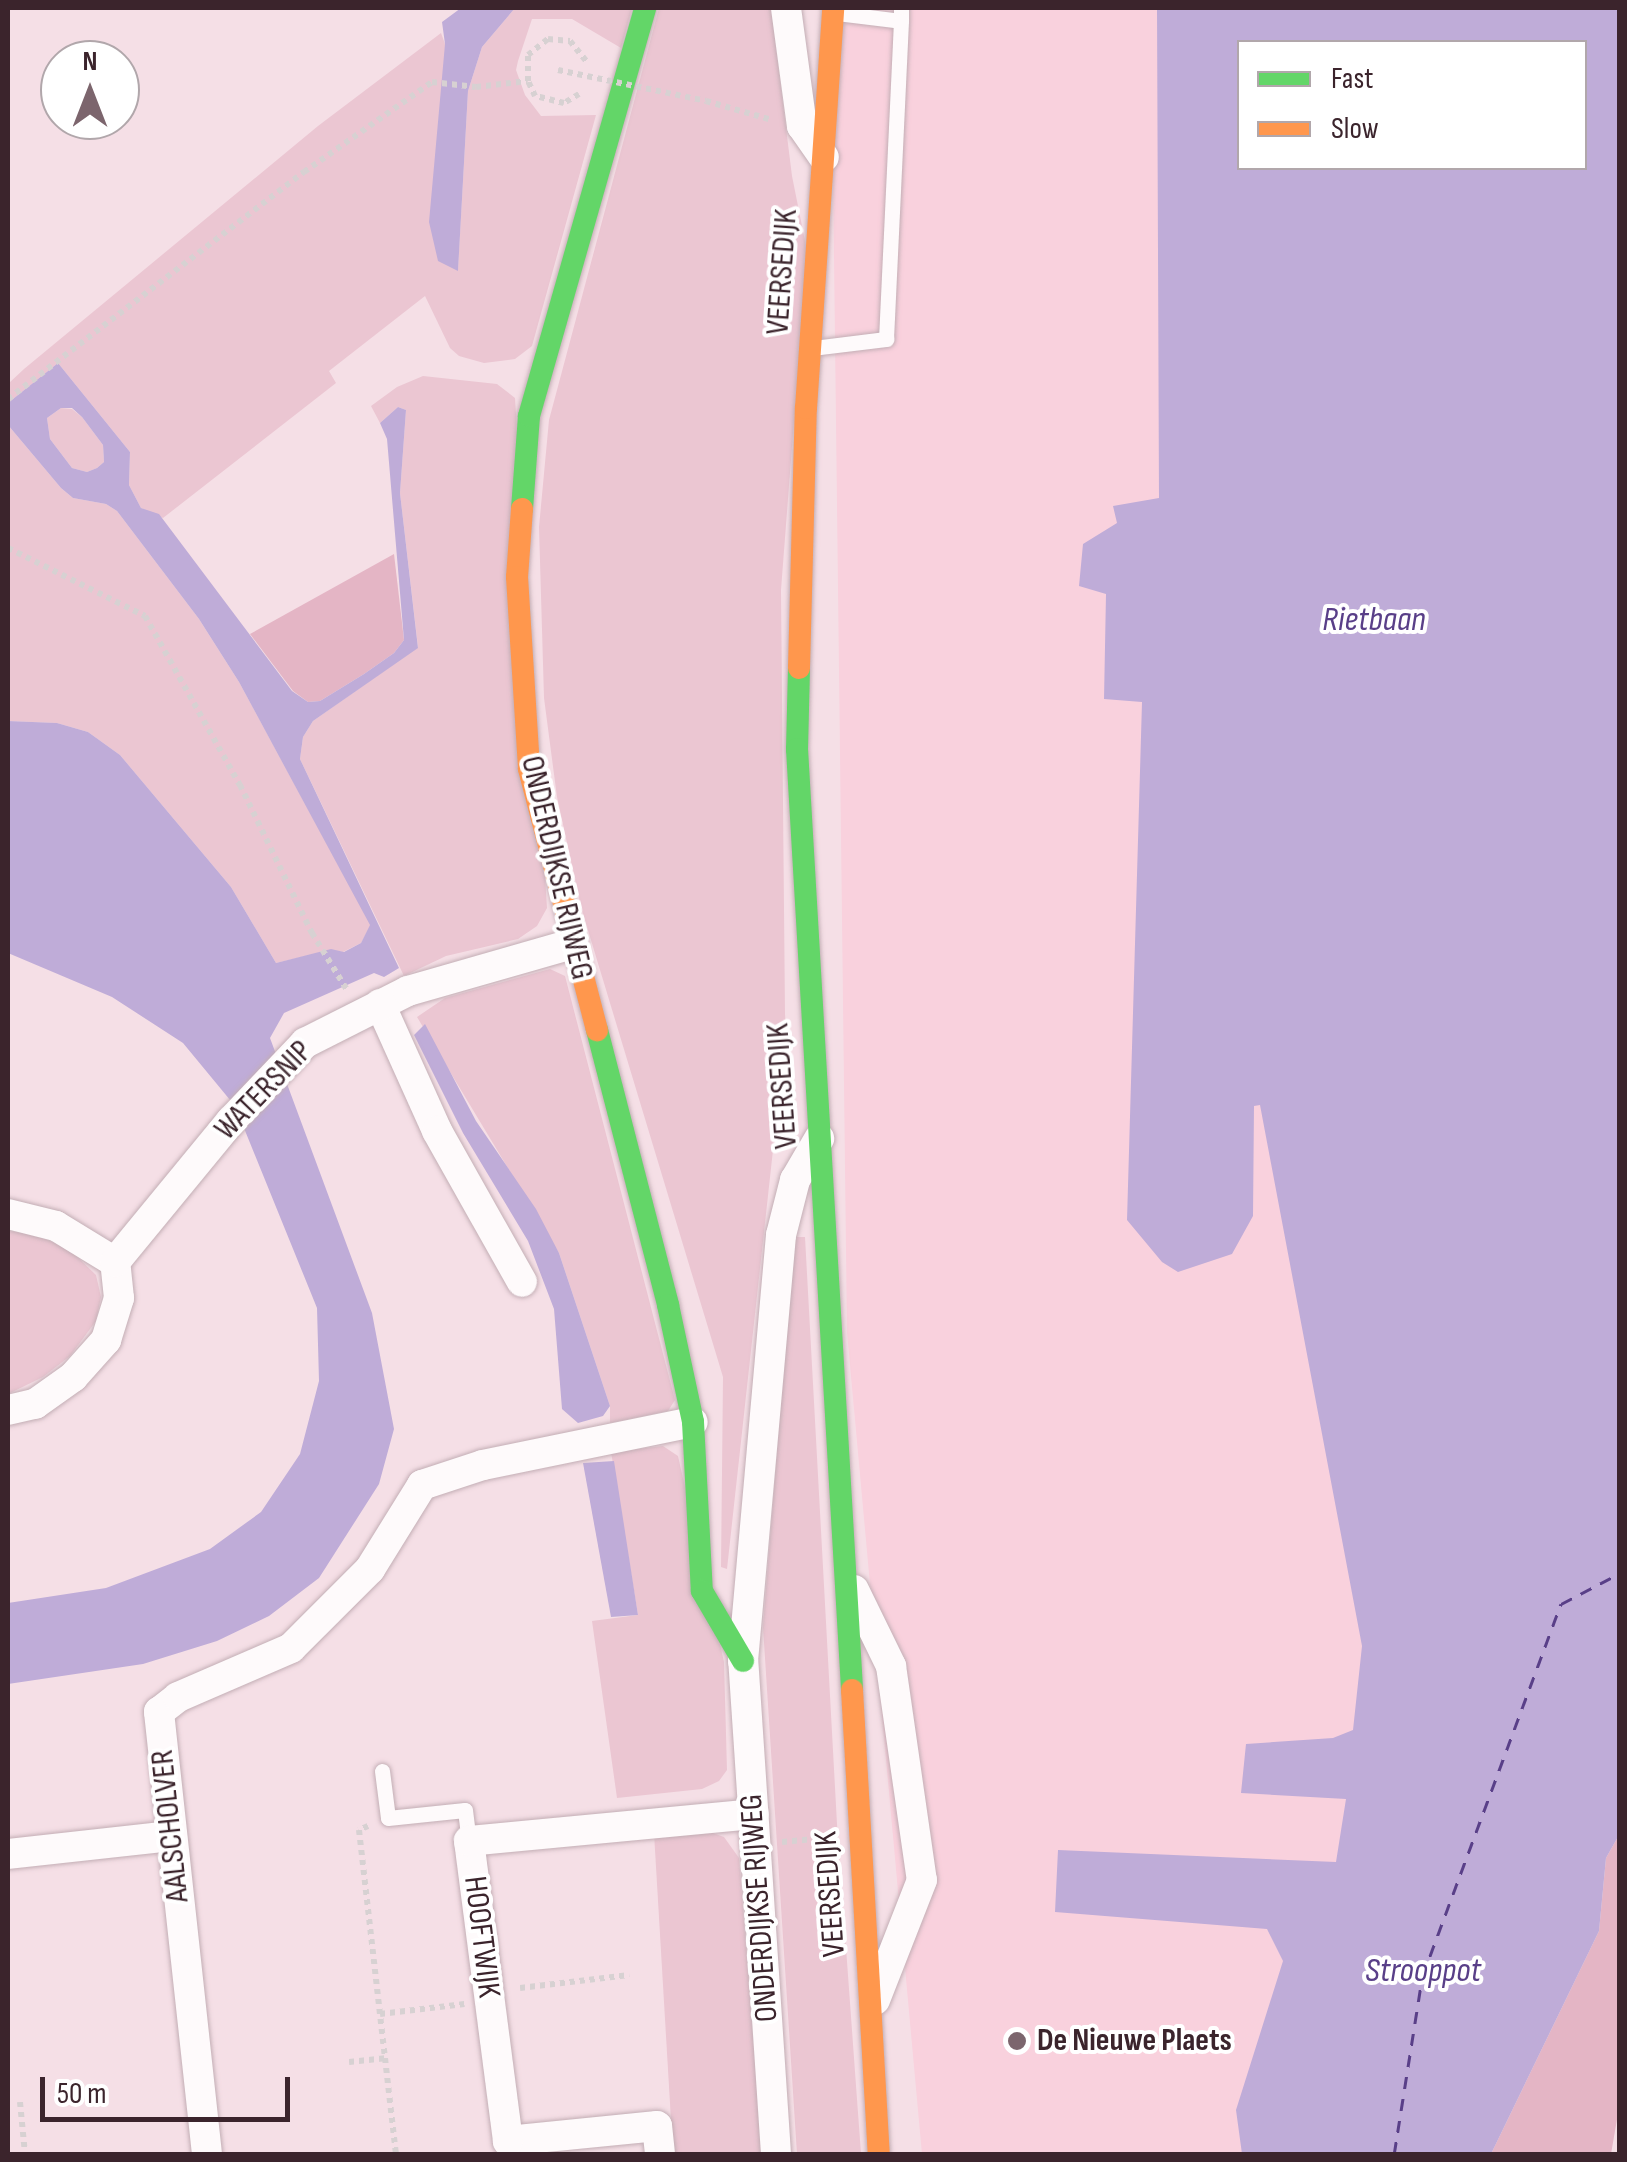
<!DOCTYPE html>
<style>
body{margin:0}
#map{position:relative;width:1627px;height:2162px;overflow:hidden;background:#f5dfe6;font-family:"Sofia Sans Condensed",sans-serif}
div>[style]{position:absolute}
.built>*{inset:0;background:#f9d1dd}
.green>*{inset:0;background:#ebc6d2}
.forest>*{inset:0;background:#e4b5c5}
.water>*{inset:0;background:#bfacd8}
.ferry>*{height:2.5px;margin-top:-1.25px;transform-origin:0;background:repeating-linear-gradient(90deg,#593f88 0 12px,transparent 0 22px)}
.path>*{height:6px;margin-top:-3px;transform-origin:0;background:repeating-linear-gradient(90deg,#d7d1d2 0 5px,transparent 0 10px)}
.roads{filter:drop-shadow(0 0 2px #c3aeb5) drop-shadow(0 0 2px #c3aeb5)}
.lane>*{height:15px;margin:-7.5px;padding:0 7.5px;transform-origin:7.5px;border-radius:7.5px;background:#fefafb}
.street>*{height:30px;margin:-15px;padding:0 15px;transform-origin:15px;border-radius:15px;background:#fefafb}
.fast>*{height:22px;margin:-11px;padding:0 11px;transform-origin:11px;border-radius:11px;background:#63d668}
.slow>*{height:22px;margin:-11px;padding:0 11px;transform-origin:11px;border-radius:11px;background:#ff974d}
.path-bridge>*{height:6px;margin-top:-3px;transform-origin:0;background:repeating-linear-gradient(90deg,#d7d1d2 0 5px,transparent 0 10px)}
.dots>*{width:28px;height:28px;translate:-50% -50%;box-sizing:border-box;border:5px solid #fff;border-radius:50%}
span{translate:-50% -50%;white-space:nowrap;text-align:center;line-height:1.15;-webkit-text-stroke:8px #fff;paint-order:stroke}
.street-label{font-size:32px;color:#3b242c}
.poi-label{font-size:32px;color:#3b242c;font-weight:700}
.left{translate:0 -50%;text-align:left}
.water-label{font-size:35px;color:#593f88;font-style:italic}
.frame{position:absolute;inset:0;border:10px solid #3b242c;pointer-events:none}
.legend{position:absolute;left:1237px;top:40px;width:350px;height:130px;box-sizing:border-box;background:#fff;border:2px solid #b1a7ab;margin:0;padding:12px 18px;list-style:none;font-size:30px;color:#3b242c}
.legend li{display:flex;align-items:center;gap:20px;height:50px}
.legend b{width:50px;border:2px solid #b1a7ab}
.north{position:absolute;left:40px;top:40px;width:100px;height:100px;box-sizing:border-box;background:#fff;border:2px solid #b1a7ab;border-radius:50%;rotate:0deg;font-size:28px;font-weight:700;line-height:40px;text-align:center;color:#3b242c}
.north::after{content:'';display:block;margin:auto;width:35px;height:45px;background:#7c656d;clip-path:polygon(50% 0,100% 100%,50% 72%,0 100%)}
.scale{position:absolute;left:40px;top:2077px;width:250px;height:45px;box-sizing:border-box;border:5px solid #3b242c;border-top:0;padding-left:12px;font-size:30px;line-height:35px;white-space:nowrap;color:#3b242c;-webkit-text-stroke:8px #fff;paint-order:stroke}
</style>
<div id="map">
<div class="built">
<div style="clip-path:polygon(831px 8px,1190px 8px,1479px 1573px,1375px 2154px,922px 2154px,847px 1332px)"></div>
</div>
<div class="green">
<div style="clip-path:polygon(515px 8px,632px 8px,621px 48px,572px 19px,532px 19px,518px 61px,516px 70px,525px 95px,541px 116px,596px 115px,532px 346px,515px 359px,484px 363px,459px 356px,450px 348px,425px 296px,329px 371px,336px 383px,163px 518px,141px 508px,129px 485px,130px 452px,58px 363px,8px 403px,8px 384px,24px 369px,318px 126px,441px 33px,445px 44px,458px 270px,468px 91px,482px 47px)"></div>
<div style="clip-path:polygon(659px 8px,771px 8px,792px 176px,807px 251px,781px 590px,785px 1014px,790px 1090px,773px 1150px,727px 1569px,721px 1567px,723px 1377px,581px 907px,557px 797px,544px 698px,539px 527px,549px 420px)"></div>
<div style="clip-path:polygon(423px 376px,497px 384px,515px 398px,547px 908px,537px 926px,518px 939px,446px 956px,404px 976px,300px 759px,303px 737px,313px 721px,418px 647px,400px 493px,406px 410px,398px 407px,380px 423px,371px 406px,397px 387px)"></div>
<div style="clip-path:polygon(61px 408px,72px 409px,82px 417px,103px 445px,104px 462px,97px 468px,87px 472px,72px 468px,50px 439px,47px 418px)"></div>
<div style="clip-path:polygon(8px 425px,61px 488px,73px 498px,106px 504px,117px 511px,199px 619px,239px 682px,371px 925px,361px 943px,343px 952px,331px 950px,276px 963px,231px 887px,120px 755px,88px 732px,57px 723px,8px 721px)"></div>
<div style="clip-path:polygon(550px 969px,565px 976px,675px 1400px,668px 1411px,610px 1423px,610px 1406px,559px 1253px,417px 1017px,445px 998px)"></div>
<div style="clip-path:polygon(8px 1231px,32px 1234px,68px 1248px,96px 1275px,101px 1297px,96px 1321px,70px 1356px,43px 1377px,8px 1394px)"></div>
<div style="clip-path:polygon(794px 1237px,805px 1237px,837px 1824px,861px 2154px,797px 2154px,763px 1627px)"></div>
<div style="clip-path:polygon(663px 1446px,678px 1456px,724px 1662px,727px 1770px,719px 1781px,702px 1789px,617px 1798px,592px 1621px,638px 1615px,611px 1452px)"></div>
<div style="clip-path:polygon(704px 1830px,724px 1837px,739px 1858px,762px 2154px,673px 2154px,654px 1833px)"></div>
</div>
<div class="forest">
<div style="clip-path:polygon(394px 554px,404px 640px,394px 653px,364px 674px,320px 701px,308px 702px,293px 691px,250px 634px)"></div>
<div style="clip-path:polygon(1619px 1835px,1620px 2102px,1611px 2154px,1491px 2154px,1599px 1931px,1606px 1858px)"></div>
</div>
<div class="water">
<div style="clip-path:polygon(461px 8px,515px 8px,482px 47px,468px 91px,458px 271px,438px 261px,429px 222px,445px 44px,442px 22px)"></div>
<div style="clip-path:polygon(evenodd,1157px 8px,1619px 8px,1619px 1835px,1606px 1858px,1599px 1931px,1491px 2154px,1242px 2154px,1236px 2110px,1283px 1961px,1267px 1929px,1055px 1912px,1058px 1850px,1336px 1862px,1346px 1799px,1241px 1793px,1246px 1744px,1333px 1738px,1353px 1730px,1362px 1646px,1260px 1105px,1254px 1106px,1253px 1216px,1232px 1254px,1178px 1272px,1162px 1262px,1127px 1220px,1142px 702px,1104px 699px,1106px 594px,1079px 586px,1083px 544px,1117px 523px,1113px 506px,1159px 498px,1157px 8px,1584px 42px,1584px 168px,1240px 168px,1240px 42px,1584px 42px)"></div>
<div style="clip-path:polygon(evenodd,58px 363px,130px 452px,129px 485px,141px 508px,159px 514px,292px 691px,308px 702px,320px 701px,364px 674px,394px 653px,404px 640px,387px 439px,380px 423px,398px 407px,406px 410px,400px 493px,418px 648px,313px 721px,303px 737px,300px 759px,399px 968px,384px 977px,374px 973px,284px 1013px,270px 1038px,372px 1313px,394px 1429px,379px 1484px,319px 1578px,269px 1616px,217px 1641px,143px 1664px,8px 1684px,8px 1603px,106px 1588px,210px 1549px,261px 1512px,300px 1454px,319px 1381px,317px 1308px,235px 1106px,183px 1043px,112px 997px,8px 953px,8px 721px,57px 723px,88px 732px,120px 755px,231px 887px,276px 963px,331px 949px,344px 952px,361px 943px,370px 925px,239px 682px,199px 619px,117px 511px,106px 504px,73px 498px,61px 488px,8px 425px,8px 403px,58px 363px,61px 408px,72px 408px,82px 417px,103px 445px,104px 462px,97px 468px,87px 472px,72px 468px,50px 439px,47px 418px,61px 408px)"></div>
<div style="clip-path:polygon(425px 1024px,476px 1121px,536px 1209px,559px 1253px,610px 1406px,603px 1416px,578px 1423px,562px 1409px,554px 1309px,528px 1241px,463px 1133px,414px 1035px)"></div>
<div style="clip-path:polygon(614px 1461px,638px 1615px,611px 1617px,583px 1463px)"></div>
</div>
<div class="ferry">
<div style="left:1394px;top:2154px;width:179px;rotate:-81deg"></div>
<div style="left:1422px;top:1977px;width:398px;rotate:-69.6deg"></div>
<div style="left:1561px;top:1604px;width:67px;rotate:-27.7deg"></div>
</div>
<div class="path">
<div style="left:476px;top:87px;width:52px;rotate:-6.6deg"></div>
<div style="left:579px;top:94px;width:17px;rotate:149deg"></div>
<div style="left:564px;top:103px;width:30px;rotate:-166deg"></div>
<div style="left:535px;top:96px;width:17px;rotate:-115deg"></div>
<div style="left:528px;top:81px;width:26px;rotate:-90deg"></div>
<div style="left:528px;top:55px;width:26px;rotate:-39deg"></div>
<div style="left:548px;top:39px;width:22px;rotate:5deg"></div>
<div style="left:570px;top:41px;width:28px;rotate:51deg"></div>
<div style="left:706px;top:101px;width:69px;rotate:16.1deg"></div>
<div style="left:8px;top:399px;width:373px;rotate:-37.5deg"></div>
<div style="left:304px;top:172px;width:156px;rotate:-35.1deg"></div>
<div style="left:8px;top:548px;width:153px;rotate:26.4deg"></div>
<div style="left:145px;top:616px;width:194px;rotate:60.7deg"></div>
<div style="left:240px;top:785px;width:165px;rotate:64.1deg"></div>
<div style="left:312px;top:933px;width:67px;rotate:58.4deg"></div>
<div style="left:368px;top:1826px;width:10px;rotate:156deg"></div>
<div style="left:359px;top:1830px;width:229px;rotate:83.5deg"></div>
<div style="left:782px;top:1842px;width:43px;rotate:-5.3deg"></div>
<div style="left:520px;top:1988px;width:110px;rotate:-6.8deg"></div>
<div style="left:380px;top:2014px;width:85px;rotate:-6.8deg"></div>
<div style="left:349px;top:2062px;width:36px;rotate:-6deg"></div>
<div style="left:385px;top:2058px;width:97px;rotate:83.5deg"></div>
<div style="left:20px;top:2102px;width:52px;rotate:84.5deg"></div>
</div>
<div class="roads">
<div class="lane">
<div style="left:837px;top:13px;width:64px;rotate:7.1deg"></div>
<div style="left:901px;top:21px;width:13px;rotate:-90deg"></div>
<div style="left:813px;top:348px;width:74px;rotate:-7deg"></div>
<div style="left:886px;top:339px;width:318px;rotate:-87.3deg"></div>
<div style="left:382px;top:1771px;width:47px;rotate:82.7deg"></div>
<div style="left:388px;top:1818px;width:77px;rotate:-5.9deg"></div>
<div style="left:465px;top:1810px;width:31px;rotate:83deg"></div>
</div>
<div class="street">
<div style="left:786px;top:8px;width:119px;rotate:82.3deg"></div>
<div style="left:802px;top:126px;width:38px;rotate:55deg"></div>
<div style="left:380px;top:1004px;width:139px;rotate:65.8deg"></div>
<div style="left:437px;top:1131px;width:173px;rotate:60.6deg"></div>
<div style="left:8px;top:1214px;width:49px;rotate:14deg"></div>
<div style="left:56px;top:1226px;width:69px;rotate:31.4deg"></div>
<div style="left:8px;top:1410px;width:28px;rotate:-13deg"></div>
<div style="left:35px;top:1404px;width:47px;rotate:-35.4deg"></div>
<div style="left:73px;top:1377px;width:50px;rotate:-48.3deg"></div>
<div style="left:106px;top:1340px;width:44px;rotate:-72.8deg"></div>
<div style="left:119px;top:1298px;width:36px;rotate:-96deg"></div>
<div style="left:115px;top:1262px;width:183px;rotate:-50.6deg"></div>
<div style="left:231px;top:1121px;width:108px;rotate:-46.5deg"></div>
<div style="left:305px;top:1043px;width:115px;rotate:-26.8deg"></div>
<div style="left:408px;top:991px;width:171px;rotate:-16deg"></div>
<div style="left:854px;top:1590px;width:85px;rotate:64deg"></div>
<div style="left:891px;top:1666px;width:216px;rotate:81.8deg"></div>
<div style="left:922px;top:1880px;width:129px;rotate:111.4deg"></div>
<div style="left:8px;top:1854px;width:165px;rotate:-6.3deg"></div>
<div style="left:207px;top:2154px;width:445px;rotate:-96.2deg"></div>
<div style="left:159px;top:1712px;width:24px;rotate:-38deg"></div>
<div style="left:178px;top:1697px;width:123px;rotate:-23.4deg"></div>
<div style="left:291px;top:1648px;width:112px;rotate:-45deg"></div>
<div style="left:370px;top:1569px;width:99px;rotate:-58.2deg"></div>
<div style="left:422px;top:1485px;width:64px;rotate:-18.2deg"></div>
<div style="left:483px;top:1465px;width:214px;rotate:-11.6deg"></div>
<div style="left:660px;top:2154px;width:28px;rotate:-96deg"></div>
<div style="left:657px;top:2126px;width:150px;rotate:174.3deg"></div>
<div style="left:508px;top:2141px;width:303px;rotate:-97.4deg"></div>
<div style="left:469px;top:1841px;width:286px;rotate:-5.4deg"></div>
<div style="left:776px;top:2154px;width:494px;rotate:-93.8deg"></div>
<div style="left:743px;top:1661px;width:428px;rotate:-84.9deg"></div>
<div style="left:781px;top:1235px;width:57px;rotate:-75.7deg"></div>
<div style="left:795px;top:1180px;width:48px;rotate:-59.7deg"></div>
</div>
<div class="fast">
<div style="left:522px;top:509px;width:93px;rotate:-85.7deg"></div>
<div style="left:529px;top:416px;width:424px;rotate:-74.1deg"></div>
<div style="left:799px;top:668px;width:81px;rotate:91.4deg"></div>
<div style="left:797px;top:749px;width:943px;rotate:86.65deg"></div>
<div style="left:597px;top:1030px;width:284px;rotate:75.5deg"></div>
<div style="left:668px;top:1305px;width:120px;rotate:77.9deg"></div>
<div style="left:693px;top:1422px;width:169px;rotate:87deg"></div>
<div style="left:702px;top:1591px;width:81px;rotate:59.6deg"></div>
</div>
<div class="slow">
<div style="left:522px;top:509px;width:68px;rotate:94.2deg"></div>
<div style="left:517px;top:577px;width:192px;rotate:86.4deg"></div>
<div style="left:529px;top:769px;width:270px;rotate:75.4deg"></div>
<div style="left:799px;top:668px;width:260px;rotate:-88.5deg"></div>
<div style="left:806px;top:408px;width:401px;rotate:-86.1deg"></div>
<div style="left:852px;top:1690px;width:465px;rotate:86.7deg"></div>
</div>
</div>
<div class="path-bridge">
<div style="left:558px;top:70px;width:151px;rotate:11.8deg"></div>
<div style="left:432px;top:82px;width:44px;rotate:6.5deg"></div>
</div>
<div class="dots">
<div style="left:1017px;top:2041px;background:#7c656d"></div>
</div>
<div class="street-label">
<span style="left:783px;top:272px;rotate:-86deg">VEERSEDIJK</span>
<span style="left:556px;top:868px;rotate:77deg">ONDERDIJKSE RIJWEG</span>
<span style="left:783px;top:1086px;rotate:-94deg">VEERSEDIJK</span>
<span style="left:264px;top:1091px;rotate:-46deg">WATERSNIP</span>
<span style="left:171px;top:1826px;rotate:-96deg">AALSCHOLVER</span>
<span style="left:831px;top:1894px;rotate:-94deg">VEERSEDIJK</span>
<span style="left:760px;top:1908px;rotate:-94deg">ONDERDIJKSE RIJWEG</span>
<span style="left:481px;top:1937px;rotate:83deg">HOOFTWIJK</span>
</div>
<div class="poi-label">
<span class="left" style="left:1037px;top:2041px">De Nieuwe Plaets</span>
</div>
<div class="water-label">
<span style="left:1374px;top:620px">Rietbaan</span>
<span style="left:1423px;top:1971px">Strooppot</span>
</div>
<div class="frame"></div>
<ul class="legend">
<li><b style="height:12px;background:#63d668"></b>Fast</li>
<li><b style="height:12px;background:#ff974d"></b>Slow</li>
</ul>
<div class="north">N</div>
<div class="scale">50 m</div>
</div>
